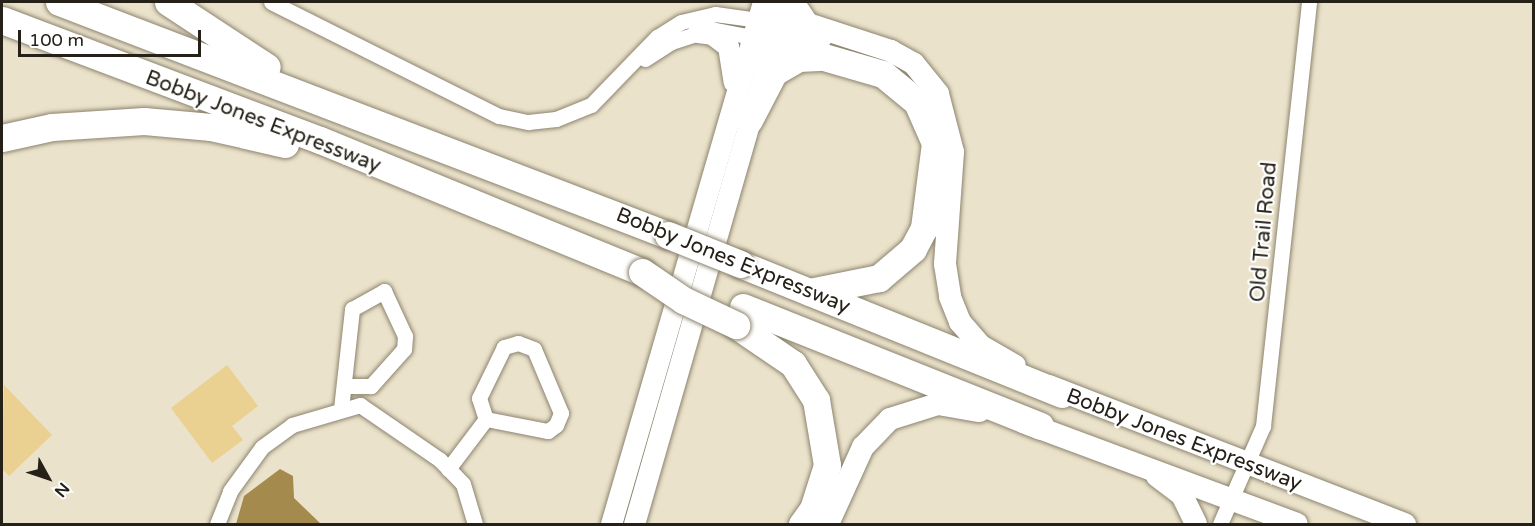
<!DOCTYPE html>
<style>
body{margin:0}
#map{position:relative;width:1535px;height:526px;overflow:hidden;background:#ebe2cb;font-family:"Varela Round",sans-serif}
div>[style]{position:absolute}
.green>*{inset:0;background:#ead091}
.water>*{inset:0;background:#a48b4d}
.roads{filter:drop-shadow(0 0 2px #8c846f) drop-shadow(0 0 2px #8c846f)}
.minor>*{height:15px;margin:-7.5px;padding:0 7.5px;transform-origin:7.5px;border-radius:7.5px;background:#fff}
.secondary>*{height:21px;margin:-10.5px;padding:0 10.5px;transform-origin:10.5px;border-radius:10.5px;background:#fff}
.primary>*{height:22px;margin:-11px;padding:0 11px;transform-origin:11px;border-radius:11px;background:#fff}
.motorway>*{height:27px;margin:-13.5px;padding:0 13.5px;transform-origin:13.5px;border-radius:13.5px;background:#fff}
.bridges{filter:drop-shadow(0 0 2px #8c846f) drop-shadow(0 0 2px #8c846f)}
.motorway-bridge>*{height:27px;margin:-13.5px;padding:0 13.5px;transform-origin:13.5px;border-radius:13.5px;background:#fff}
span{translate:-50% -50%;white-space:nowrap;text-align:center;line-height:1.15;-webkit-text-stroke:4.5px #fff;paint-order:stroke}
.street-label{font-size:21px;color:#252119}
.frame{position:absolute;inset:0;border:3px solid #252119;pointer-events:none}
.north{position:absolute;left:18px;top:448px;width:60px;height:60px;-webkit-text-stroke:4px #fff;paint-order:stroke;rotate:130deg;font-size:16px;font-weight:700;line-height:24px;text-align:center;color:#252119}
.north::after{content:'';display:block;margin:auto;width:21px;height:27px;background:#252119;clip-path:polygon(50% 0,100% 100%,50% 72%,0 100%)}
.scale{position:absolute;left:18px;top:30px;width:183px;height:27px;box-sizing:border-box;border:3px solid #252119;border-top:0;padding-left:8px;font-size:18px;line-height:21px;white-space:nowrap;color:#252119;-webkit-text-stroke:4px #fff;paint-order:stroke}
</style>
<div id="map">
<div class="green">
<div style="clip-path:polygon(227px 365px,258px 406px,232px 426px,243px 440px,212px 463px,171px 408px)"></div>
<div style="clip-path:polygon(4px 385px,52px 435px,9px 476px,2px 469px)"></div>
</div>
<div class="water">
<div style="clip-path:polygon(280px 469px,293px 476px,294px 498px,320px 523px,343px 524px,236px 524px,244px 496px)"></div>
</div>
<div class="roads">
<div class="minor">
<div style="left:271px;top:2px;width:255px;rotate:26.6deg"></div>
<div style="left:499px;top:116px;width:30px;rotate:12deg"></div>
<div style="left:528px;top:122px;width:28px;rotate:-6deg"></div>
<div style="left:556px;top:119px;width:38px;rotate:-22deg"></div>
<div style="left:591px;top:105px;width:95px;rotate:-45.9deg"></div>
<div style="left:657px;top:37px;width:28px;rotate:-32deg"></div>
<div style="left:681px;top:22px;width:35px;rotate:-13deg"></div>
<div style="left:715px;top:14px;width:43px;rotate:7.9deg"></div>
<div style="left:645px;top:59px;width:31px;rotate:-33deg"></div>
<div style="left:671px;top:42px;width:42px;rotate:-18deg"></div>
<div style="left:711px;top:29px;width:42px;rotate:11deg"></div>
<div style="left:341px;top:409px;width:101px;rotate:-83.7deg"></div>
<div style="left:352px;top:309px;width:37px;rotate:-29deg"></div>
<div style="left:384px;top:291px;width:50px;rotate:65deg"></div>
<div style="left:405px;top:336px;width:13px;rotate:94deg"></div>
<div style="left:404px;top:349px;width:50px;rotate:131.7deg"></div>
<div style="left:371px;top:386px;width:27px;rotate:180deg"></div>
<div style="left:448px;top:469px;width:63px;rotate:-52.8deg"></div>
<div style="left:486px;top:419px;width:63px;rotate:11deg"></div>
<div style="left:548px;top:431px;width:10px;rotate:-37deg"></div>
<div style="left:556px;top:425px;width:13px;rotate:-67deg"></div>
<div style="left:561px;top:413px;width:69px;rotate:-112.9deg"></div>
<div style="left:534px;top:349px;width:17px;rotate:-159deg"></div>
<div style="left:518px;top:343px;width:15px;rotate:164deg"></div>
<div style="left:504px;top:347px;width:57px;rotate:116.1deg"></div>
<div style="left:479px;top:398px;width:22px;rotate:72deg"></div>
<div style="left:217px;top:524px;width:35px;rotate:-68deg"></div>
<div style="left:230px;top:491px;width:54px;rotate:-54deg"></div>
<div style="left:262px;top:447px;width:37px;rotate:-36deg"></div>
<div style="left:292px;top:425px;width:71px;rotate:-16.4deg"></div>
<div style="left:360px;top:405px;width:97px;rotate:34.5deg"></div>
<div style="left:440px;top:460px;width:33px;rotate:46deg"></div>
<div style="left:463px;top:484px;width:42px;rotate:73.3deg"></div>
<div style="left:1220px;top:524px;width:107px;rotate:-66.3deg"></div>
<div style="left:1263px;top:426px;width:426px;rotate:-83.8deg"></div>
</div>
<div class="secondary">
<div style="left:698px;top:32px;width:14px;rotate:8deg"></div>
<div style="left:712px;top:34px;width:20px;rotate:37deg"></div>
<div style="left:728px;top:46px;width:36px;rotate:81deg"></div>
<div style="left:611px;top:524px;width:544px;rotate:-73.77deg"></div>
<div style="left:634px;top:524px;width:543px;rotate:-73.97deg"></div>
</div>
<div class="primary">
<div style="left:793px;top:2px;width:27px;rotate:56deg"></div>
<div style="left:808px;top:24px;width:87px;rotate:18deg"></div>
<div style="left:891px;top:51px;width:26px;rotate:29deg"></div>
<div style="left:914px;top:64px;width:38px;rotate:51deg"></div>
<div style="left:938px;top:94px;width:60px;rotate:75.5deg"></div>
<div style="left:953px;top:152px;width:112px;rotate:94.1deg"></div>
<div style="left:945px;top:264px;width:33px;rotate:81deg"></div>
<div style="left:950px;top:297px;width:27px;rotate:68deg"></div>
<div style="left:960px;top:322px;width:32px;rotate:49deg"></div>
<div style="left:981px;top:346px;width:39px;rotate:30deg"></div>
<div style="left:777px;top:25px;width:46px;rotate:15.3deg"></div>
<div style="left:1049px;top:386px;width:382px;rotate:21.2deg"></div>
<div style="left:1023px;top:422px;width:292px;rotate:20.4deg"></div>
<div style="left:1157px;top:476px;width:31px;rotate:37deg"></div>
<div style="left:1182px;top:495px;width:32px;rotate:64deg"></div>
<div style="left:828px;top:524px;width:85px;rotate:-65.6deg"></div>
<div style="left:863px;top:447px;width:39px;rotate:-46deg"></div>
<div style="left:890px;top:419px;width:50px;rotate:-17.4deg"></div>
<div style="left:938px;top:404px;width:42px;rotate:9.7deg"></div>
</div>
<div class="motorway">
<div style="left:59px;top:2px;width:652px;rotate:20.94deg"></div>
<div style="left:168px;top:2px;width:118px;rotate:33.3deg"></div>
<div style="left:2px;top:20px;width:340px;rotate:20.7deg"></div>
<div style="left:320px;top:140px;width:348px;rotate:22.3deg"></div>
<div style="left:772px;top:42px;width:116px;rotate:16.1deg"></div>
<div style="left:883px;top:74px;width:44px;rotate:39.5deg"></div>
<div style="left:917px;top:102px;width:45px;rotate:66.3deg"></div>
<div style="left:935px;top:143px;width:86px;rotate:97.4deg"></div>
<div style="left:924px;top:228px;width:24px;rotate:118deg"></div>
<div style="left:913px;top:249px;width:45px;rotate:139.5deg"></div>
<div style="left:879px;top:278px;width:71px;rotate:168.7deg"></div>
<div style="left:749px;top:120px;width:54px;rotate:-62.5deg"></div>
<div style="left:774px;top:72px;width:28px;rotate:-30deg"></div>
<div style="left:798px;top:58px;width:21px;rotate:-3deg"></div>
<div style="left:2px;top:138px;width:51px;rotate:-12.4deg"></div>
<div style="left:52px;top:127px;width:92px;rotate:-3.7deg"></div>
<div style="left:144px;top:121px;width:67px;rotate:5.1deg"></div>
<div style="left:211px;top:127px;width:76px;rotate:12.9deg"></div>
<div style="left:740px;top:264px;width:347px;rotate:22deg"></div>
<div style="left:743px;top:307px;width:320px;rotate:21.8deg"></div>
<div style="left:736px;top:325px;width:69px;rotate:34.4deg"></div>
<div style="left:793px;top:364px;width:43px;rotate:57.4deg"></div>
<div style="left:816px;top:400px;width:66px;rotate:80.4deg"></div>
<div style="left:827px;top:465px;width:46px;rotate:107.7deg"></div>
<div style="left:813px;top:509px;width:19px;rotate:126deg"></div>
</div>
</div>
<div class="bridges">
<div class="motorway-bridge">
<div style="left:668px;top:235px;width:78px;rotate:21.9deg"></div>
<div style="left:642px;top:272px;width:50px;rotate:34.3deg"></div>
<div style="left:683px;top:300px;width:59px;rotate:25.3deg"></div>
</div>
</div>
<div class="street-label">
<span style="left:263px;top:122px;rotate:21deg">Bobby Jones Expressway</span>
<span style="left:1264px;top:232px;rotate:-85deg">Old Trail Road</span>
<span style="left:733px;top:261px;rotate:22deg">Bobby Jones Expressway</span>
<span style="left:1184px;top:440px;rotate:21deg">Bobby Jones Expressway</span>
</div>
<div class="frame"></div>
<div class="north">N</div>
<div class="scale">100 m</div>
</div>
